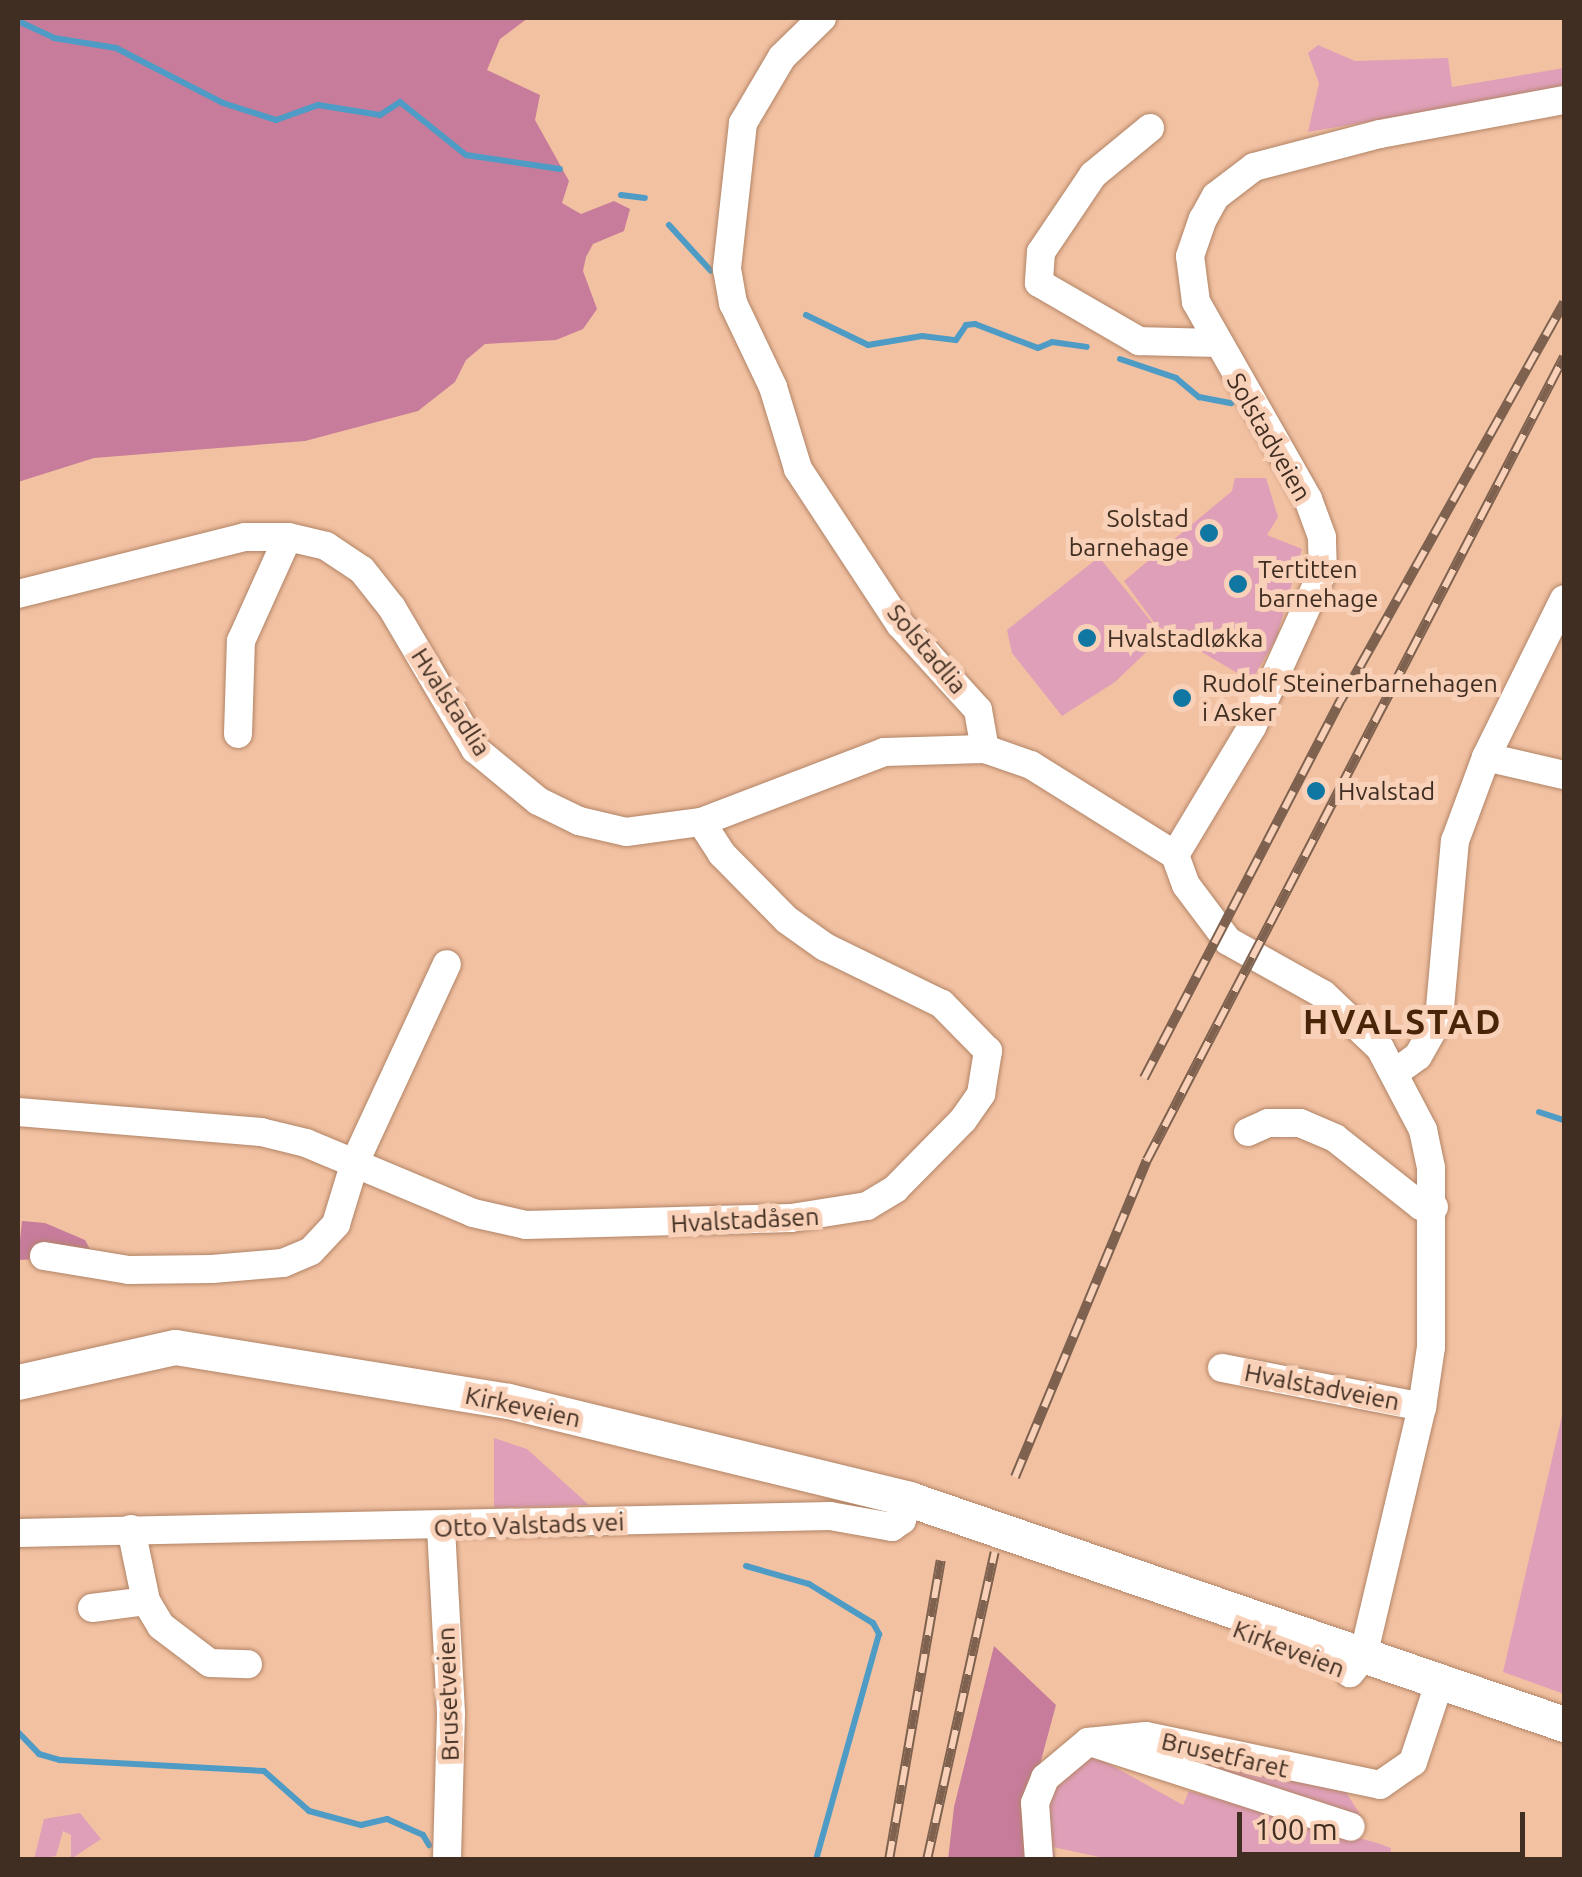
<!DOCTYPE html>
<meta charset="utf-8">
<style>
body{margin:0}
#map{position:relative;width:1582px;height:1877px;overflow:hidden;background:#f2c1a2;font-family:Ubuntu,sans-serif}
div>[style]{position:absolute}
.green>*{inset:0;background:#df9fb8}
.forest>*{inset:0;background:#c67c9a}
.stream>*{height:6px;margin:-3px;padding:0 3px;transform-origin:3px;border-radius:3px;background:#4e9cc5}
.roads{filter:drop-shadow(0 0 2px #b18466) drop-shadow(0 0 2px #b18466)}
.minor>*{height:28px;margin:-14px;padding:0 14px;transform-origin:14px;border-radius:14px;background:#fff}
.major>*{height:35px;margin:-17.5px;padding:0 17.5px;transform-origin:17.5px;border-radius:17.5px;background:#fff}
.rail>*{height:10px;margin-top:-5px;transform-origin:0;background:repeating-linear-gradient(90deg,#f8d1b8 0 19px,#7e614e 0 38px);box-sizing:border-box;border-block:2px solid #7e614e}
.dots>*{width:28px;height:28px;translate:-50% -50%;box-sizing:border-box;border:5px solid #f8d1b8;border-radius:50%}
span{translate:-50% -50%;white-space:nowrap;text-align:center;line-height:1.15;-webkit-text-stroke:10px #f8d1b8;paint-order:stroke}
.street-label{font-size:25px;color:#412e22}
.poi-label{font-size:25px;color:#412e22}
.right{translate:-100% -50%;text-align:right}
.left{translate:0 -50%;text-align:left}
.district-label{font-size:35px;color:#4a2406;font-weight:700;letter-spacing:2.5px}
.frame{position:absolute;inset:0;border:20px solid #412e22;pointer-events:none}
.scale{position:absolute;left:1237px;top:1812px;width:288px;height:45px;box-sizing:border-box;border:5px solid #412e22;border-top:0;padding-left:12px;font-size:30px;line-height:35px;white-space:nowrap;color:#412e22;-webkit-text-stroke:8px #f8d1b8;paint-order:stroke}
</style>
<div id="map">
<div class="green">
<div style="clip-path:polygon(1318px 45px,1355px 61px,1448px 58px,1452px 87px,1564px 68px,1564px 88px,1308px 132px,1319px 83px,1308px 53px)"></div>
<div style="clip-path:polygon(1235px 478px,1266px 478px,1278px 517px,1267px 535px,1302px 549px,1276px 639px,1251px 681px,1156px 625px,1124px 581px,1232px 491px)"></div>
<div style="clip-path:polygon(1099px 557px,1163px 636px,1115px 682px,1062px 716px,1012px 653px,1007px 630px)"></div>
<div style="clip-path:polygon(1564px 1407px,1564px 1694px,1503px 1672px)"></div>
<div style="clip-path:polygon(494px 1438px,527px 1449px,589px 1505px,494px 1508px)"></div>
<div style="clip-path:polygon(1121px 1741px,1344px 1789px,1363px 1819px,1361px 1824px)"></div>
<div style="clip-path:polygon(1084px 1750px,1183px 1805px,1189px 1791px,1377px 1843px,1391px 1848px,1389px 1860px,1113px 1860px,1053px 1847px,1056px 1859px,1045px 1860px,1043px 1799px)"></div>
<div style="clip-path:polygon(80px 1813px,101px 1839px,71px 1859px,71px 1835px,63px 1831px,56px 1856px,34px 1859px,44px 1819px)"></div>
</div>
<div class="forest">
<div style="clip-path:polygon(18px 18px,528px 18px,500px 39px,487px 70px,540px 95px,535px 120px,569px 181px,562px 203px,581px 214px,614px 201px,630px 209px,624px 231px,593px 244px,586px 257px,583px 271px,597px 309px,583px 329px,556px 340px,485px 344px,466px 360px,455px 382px,418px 411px,305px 441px,94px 458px,18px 482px)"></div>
<div style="clip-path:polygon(22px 1221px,45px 1223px,85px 1240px,91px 1251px,85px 1257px,18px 1260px)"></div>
<div style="clip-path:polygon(994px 1646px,1056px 1705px,1033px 1790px,1033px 1859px,948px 1860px,954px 1807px)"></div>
</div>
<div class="stream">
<div style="left:18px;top:21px;width:40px;rotate:25deg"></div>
<div style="left:54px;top:38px;width:63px;rotate:9.2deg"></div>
<div style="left:116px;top:48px;width:120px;rotate:27.2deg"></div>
<div style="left:223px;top:103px;width:56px;rotate:17.8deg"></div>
<div style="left:276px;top:120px;width:45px;rotate:-19.7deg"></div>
<div style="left:318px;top:105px;width:63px;rotate:9.2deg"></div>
<div style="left:380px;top:115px;width:24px;rotate:-33deg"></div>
<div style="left:400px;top:102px;width:85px;rotate:38.8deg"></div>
<div style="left:466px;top:155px;width:95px;rotate:8.5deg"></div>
<div style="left:621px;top:195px;width:24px;rotate:7deg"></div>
<div style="left:669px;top:225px;width:62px;rotate:47.6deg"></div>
<div style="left:806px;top:315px;width:69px;rotate:25.8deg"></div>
<div style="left:868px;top:345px;width:55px;rotate:-9.5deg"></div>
<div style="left:922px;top:336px;width:34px;rotate:7deg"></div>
<div style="left:956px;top:340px;width:18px;rotate:-56deg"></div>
<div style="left:966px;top:325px;width:9px;rotate:-6deg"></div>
<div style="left:975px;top:324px;width:67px;rotate:20.9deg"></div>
<div style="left:1038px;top:348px;width:15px;rotate:-23deg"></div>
<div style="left:1052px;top:342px;width:35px;rotate:8deg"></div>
<div style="left:1120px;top:359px;width:59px;rotate:18.7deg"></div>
<div style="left:1176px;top:378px;width:30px;rotate:40deg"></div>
<div style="left:1199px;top:397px;width:33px;rotate:11deg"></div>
<div style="left:1539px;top:1112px;width:26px;rotate:18deg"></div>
<div style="left:746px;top:1566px;width:66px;rotate:15.9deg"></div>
<div style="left:809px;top:1584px;width:75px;rotate:31.4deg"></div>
<div style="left:873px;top:1623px;width:13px;rotate:61deg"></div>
<div style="left:879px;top:1634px;width:235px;rotate:105.6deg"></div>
<div style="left:18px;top:1732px;width:30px;rotate:46deg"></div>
<div style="left:39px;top:1754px;width:22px;rotate:16deg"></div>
<div style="left:60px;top:1760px;width:204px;rotate:3.1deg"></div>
<div style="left:264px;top:1771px;width:60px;rotate:41.6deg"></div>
<div style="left:309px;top:1811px;width:54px;rotate:15.1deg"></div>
<div style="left:361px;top:1825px;width:27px;rotate:-13deg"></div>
<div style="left:387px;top:1819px;width:39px;rotate:24deg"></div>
<div style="left:423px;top:1835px;width:12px;rotate:59deg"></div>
</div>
<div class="roads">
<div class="minor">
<div style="left:822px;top:18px;width:56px;rotate:135.7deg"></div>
<div style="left:782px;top:57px;width:77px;rotate:120.6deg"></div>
<div style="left:743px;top:123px;width:147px;rotate:96.3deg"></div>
<div style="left:727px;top:269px;width:35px;rotate:80deg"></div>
<div style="left:733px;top:303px;width:93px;rotate:64.5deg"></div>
<div style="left:773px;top:387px;width:86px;rotate:73deg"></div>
<div style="left:798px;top:469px;width:186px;rotate:56.7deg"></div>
<div style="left:900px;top:624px;width:116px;rotate:47.8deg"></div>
<div style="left:978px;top:710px;width:40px;rotate:80deg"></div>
<div style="left:1150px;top:128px;width:74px;rotate:140.5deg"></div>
<div style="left:1093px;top:175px;width:93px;rotate:124deg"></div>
<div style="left:1041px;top:252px;width:31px;rotate:94deg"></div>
<div style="left:1039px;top:283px;width:116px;rotate:30.1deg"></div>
<div style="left:1139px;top:341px;width:75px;rotate:1.5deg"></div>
<div style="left:18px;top:594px;width:234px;rotate:-14.1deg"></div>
<div style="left:245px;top:537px;width:43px"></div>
<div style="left:288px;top:537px;width:39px;rotate:13deg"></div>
<div style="left:326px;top:546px;width:43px;rotate:33.7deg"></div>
<div style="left:362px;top:570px;width:48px;rotate:51.7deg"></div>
<div style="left:392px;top:608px;width:164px;rotate:59.5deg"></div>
<div style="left:475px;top:749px;width:82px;rotate:39.5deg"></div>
<div style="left:538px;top:801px;width:46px;rotate:26deg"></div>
<div style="left:579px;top:821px;width:48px;rotate:13.2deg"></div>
<div style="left:626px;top:832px;width:76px;rotate:-7.6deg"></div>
<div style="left:701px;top:822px;width:196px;rotate:-20.9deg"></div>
<div style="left:884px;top:752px;width:101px;rotate:-1.7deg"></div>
<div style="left:985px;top:749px;width:49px;rotate:19.2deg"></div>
<div style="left:1031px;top:765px;width:170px;rotate:32deg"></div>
<div style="left:1175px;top:855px;width:32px;rotate:70deg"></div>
<div style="left:1186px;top:885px;width:70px;rotate:53.1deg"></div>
<div style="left:1228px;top:941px;width:109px;rotate:29.2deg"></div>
<div style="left:1323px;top:994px;width:79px;rotate:43.5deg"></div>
<div style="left:1380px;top:1048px;width:93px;rotate:62.3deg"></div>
<div style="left:1423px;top:1130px;width:39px;rotate:78deg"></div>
<div style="left:1431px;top:1168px;width:179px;rotate:90deg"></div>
<div style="left:1431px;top:1347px;width:61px;rotate:98.5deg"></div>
<div style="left:1422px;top:1407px;width:257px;rotate:103.3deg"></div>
<div style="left:1363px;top:1657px;width:21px;rotate:129deg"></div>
<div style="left:238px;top:734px;width:93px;rotate:-88.2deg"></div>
<div style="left:241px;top:641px;width:114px;rotate:-65.7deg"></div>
<div style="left:1486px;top:757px;width:176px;rotate:-63.7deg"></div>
<div style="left:1175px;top:855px;width:149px;rotate:-59deg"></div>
<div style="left:1252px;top:727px;width:171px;rotate:-65.5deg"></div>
<div style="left:1323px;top:571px;width:34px;rotate:-92deg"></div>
<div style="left:1322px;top:537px;width:40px;rotate:-110.2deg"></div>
<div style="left:1308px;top:499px;width:227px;rotate:-119.6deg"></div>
<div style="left:1196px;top:302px;width:46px;rotate:-97.4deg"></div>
<div style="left:1190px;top:256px;width:39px;rotate:-71deg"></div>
<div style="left:1203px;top:219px;width:26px;rotate:-61deg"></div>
<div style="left:1216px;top:196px;width:48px;rotate:-37.3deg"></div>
<div style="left:1254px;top:167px;width:130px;rotate:-14.7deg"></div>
<div style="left:1380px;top:134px;width:187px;rotate:-10.5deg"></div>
<div style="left:1396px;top:1072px;width:27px;rotate:-36deg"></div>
<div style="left:1418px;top:1056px;width:43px;rotate:-60.4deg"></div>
<div style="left:1439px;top:1019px;width:179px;rotate:-84.9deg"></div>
<div style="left:1455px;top:841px;width:90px;rotate:-69.7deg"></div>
<div style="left:1486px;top:757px;width:80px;rotate:13deg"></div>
<div style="left:18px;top:1112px;width:244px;rotate:4.7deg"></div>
<div style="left:261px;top:1132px;width:46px;rotate:13.7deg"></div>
<div style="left:306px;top:1143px;width:181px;rotate:22.7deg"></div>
<div style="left:473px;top:1213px;width:54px;rotate:12.8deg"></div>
<div style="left:526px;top:1225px;width:265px;rotate:-1.5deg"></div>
<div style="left:791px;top:1218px;width:77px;rotate:-9deg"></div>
<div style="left:867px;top:1206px;width:33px;rotate:-31deg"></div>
<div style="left:895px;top:1189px;width:97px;rotate:-45.4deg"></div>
<div style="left:963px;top:1120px;width:32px;rotate:-55deg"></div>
<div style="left:981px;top:1094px;width:44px;rotate:-80.8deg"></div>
<div style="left:988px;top:1051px;width:66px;rotate:-134.4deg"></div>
<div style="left:942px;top:1004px;width:130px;rotate:-154deg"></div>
<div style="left:825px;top:947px;width:47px;rotate:-144.6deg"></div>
<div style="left:787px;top:920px;width:93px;rotate:-134.6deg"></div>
<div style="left:722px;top:854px;width:38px;rotate:-123deg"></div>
<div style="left:1248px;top:1132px;width:22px;rotate:-24deg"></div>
<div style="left:1268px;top:1123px;width:32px"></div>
<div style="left:1300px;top:1123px;width:38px;rotate:23deg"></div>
<div style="left:1335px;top:1138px;width:110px;rotate:38.3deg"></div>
<div style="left:1421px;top:1206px;width:13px;rotate:4deg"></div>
<div style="left:44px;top:1256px;width:86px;rotate:9.4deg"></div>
<div style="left:129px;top:1270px;width:83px;rotate:-0.7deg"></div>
<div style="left:212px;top:1269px;width:71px;rotate:-4.8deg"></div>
<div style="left:283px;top:1263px;width:30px;rotate:-23deg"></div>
<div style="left:311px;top:1251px;width:37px;rotate:-47deg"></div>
<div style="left:336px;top:1224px;width:65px;rotate:-73deg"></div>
<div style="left:355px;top:1162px;width:218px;rotate:-65.1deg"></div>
<div style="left:1222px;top:1368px;width:204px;rotate:11deg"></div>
<div style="left:441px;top:1528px;width:186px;rotate:86.9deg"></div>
<div style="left:451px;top:1714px;width:146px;rotate:91.6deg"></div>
<div style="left:131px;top:1529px;width:74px;rotate:78.2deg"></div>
<div style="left:146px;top:1601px;width:29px;rotate:59deg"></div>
<div style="left:161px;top:1626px;width:61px;rotate:37.1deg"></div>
<div style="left:210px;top:1663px;width:38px;rotate:2deg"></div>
<div style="left:18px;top:1533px;width:812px;rotate:-1.2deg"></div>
<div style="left:830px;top:1516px;width:63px;rotate:10.1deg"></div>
<div style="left:892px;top:1527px;width:12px;rotate:-35deg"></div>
<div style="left:902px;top:1520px;width:22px;rotate:-72deg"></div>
<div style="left:92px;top:1608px;width:54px;rotate:-7.4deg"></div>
<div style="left:1090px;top:1742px;width:274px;rotate:18deg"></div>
<div style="left:1039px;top:1860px;width:57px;rotate:-94deg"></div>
<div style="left:1035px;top:1803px;width:27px;rotate:-68deg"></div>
<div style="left:1045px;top:1778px;width:56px;rotate:-39.9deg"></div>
<div style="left:1088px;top:1742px;width:58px;rotate:-5.9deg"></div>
<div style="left:1146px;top:1736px;width:239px;rotate:11.8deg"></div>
<div style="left:1380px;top:1785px;width:40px;rotate:-34.9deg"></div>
<div style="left:1413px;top:1762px;width:82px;rotate:-71.6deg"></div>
</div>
<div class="major">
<div style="left:18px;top:1382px;width:161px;rotate:-12.6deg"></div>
<div style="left:175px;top:1347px;width:337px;rotate:9.2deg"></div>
<div style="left:508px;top:1401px;width:413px;rotate:13.7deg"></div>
<div style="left:909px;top:1499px;width:693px;rotate:18.96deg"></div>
</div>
</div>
<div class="rail">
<div style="left:1144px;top:1078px;width:426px;rotate:-62.5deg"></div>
<div style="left:1341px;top:700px;width:456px;rotate:-60.7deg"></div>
<div style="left:1015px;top:1477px;width:343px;rotate:-67.4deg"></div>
<div style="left:1147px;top:1160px;width:905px;rotate:-62.56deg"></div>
<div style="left:889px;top:1860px;width:304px;rotate:-80.2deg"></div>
<div style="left:927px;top:1860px;width:315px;rotate:-77.6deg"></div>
</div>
<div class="dots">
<div style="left:1209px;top:533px;background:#1077a2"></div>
<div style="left:1238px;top:584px;background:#1077a2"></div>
<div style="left:1087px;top:638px;background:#1077a2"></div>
<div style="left:1182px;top:698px;background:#1077a2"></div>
<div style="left:1316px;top:791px;background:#1077a2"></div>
</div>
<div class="street-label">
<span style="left:1269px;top:437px;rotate:60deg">Solstadveien</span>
<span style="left:927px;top:649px;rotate:50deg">Solstadlia</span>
<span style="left:451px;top:702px;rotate:57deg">Hvalstadlia</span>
<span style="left:745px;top:1220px;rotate:-3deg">Hvalstadåsen</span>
<span style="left:1322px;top:1387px;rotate:11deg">Hvalstadveien</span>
<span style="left:523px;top:1407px;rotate:12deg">Kirkeveien</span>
<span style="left:529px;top:1525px;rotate:-2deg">Otto Valstads vei</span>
<span style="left:1289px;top:1649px;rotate:21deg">Kirkeveien</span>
<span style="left:448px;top:1694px;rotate:-92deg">Brusetveien</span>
<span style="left:1225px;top:1755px;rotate:13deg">Brusetfaret</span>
</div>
<div class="poi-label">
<span class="right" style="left:1189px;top:533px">Solstad<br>barnehage</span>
<span class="left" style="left:1258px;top:584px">Tertitten<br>barnehage</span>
<span class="left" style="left:1107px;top:638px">Hvalstadløkka</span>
<span class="left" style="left:1202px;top:698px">Rudolf Steinerbarnehagen<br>i Asker</span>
<span class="left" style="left:1338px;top:791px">Hvalstad</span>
</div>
<div class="district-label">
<span style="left:1403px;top:1021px">HVALSTAD</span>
</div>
<div class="frame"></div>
<div class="scale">100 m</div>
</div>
